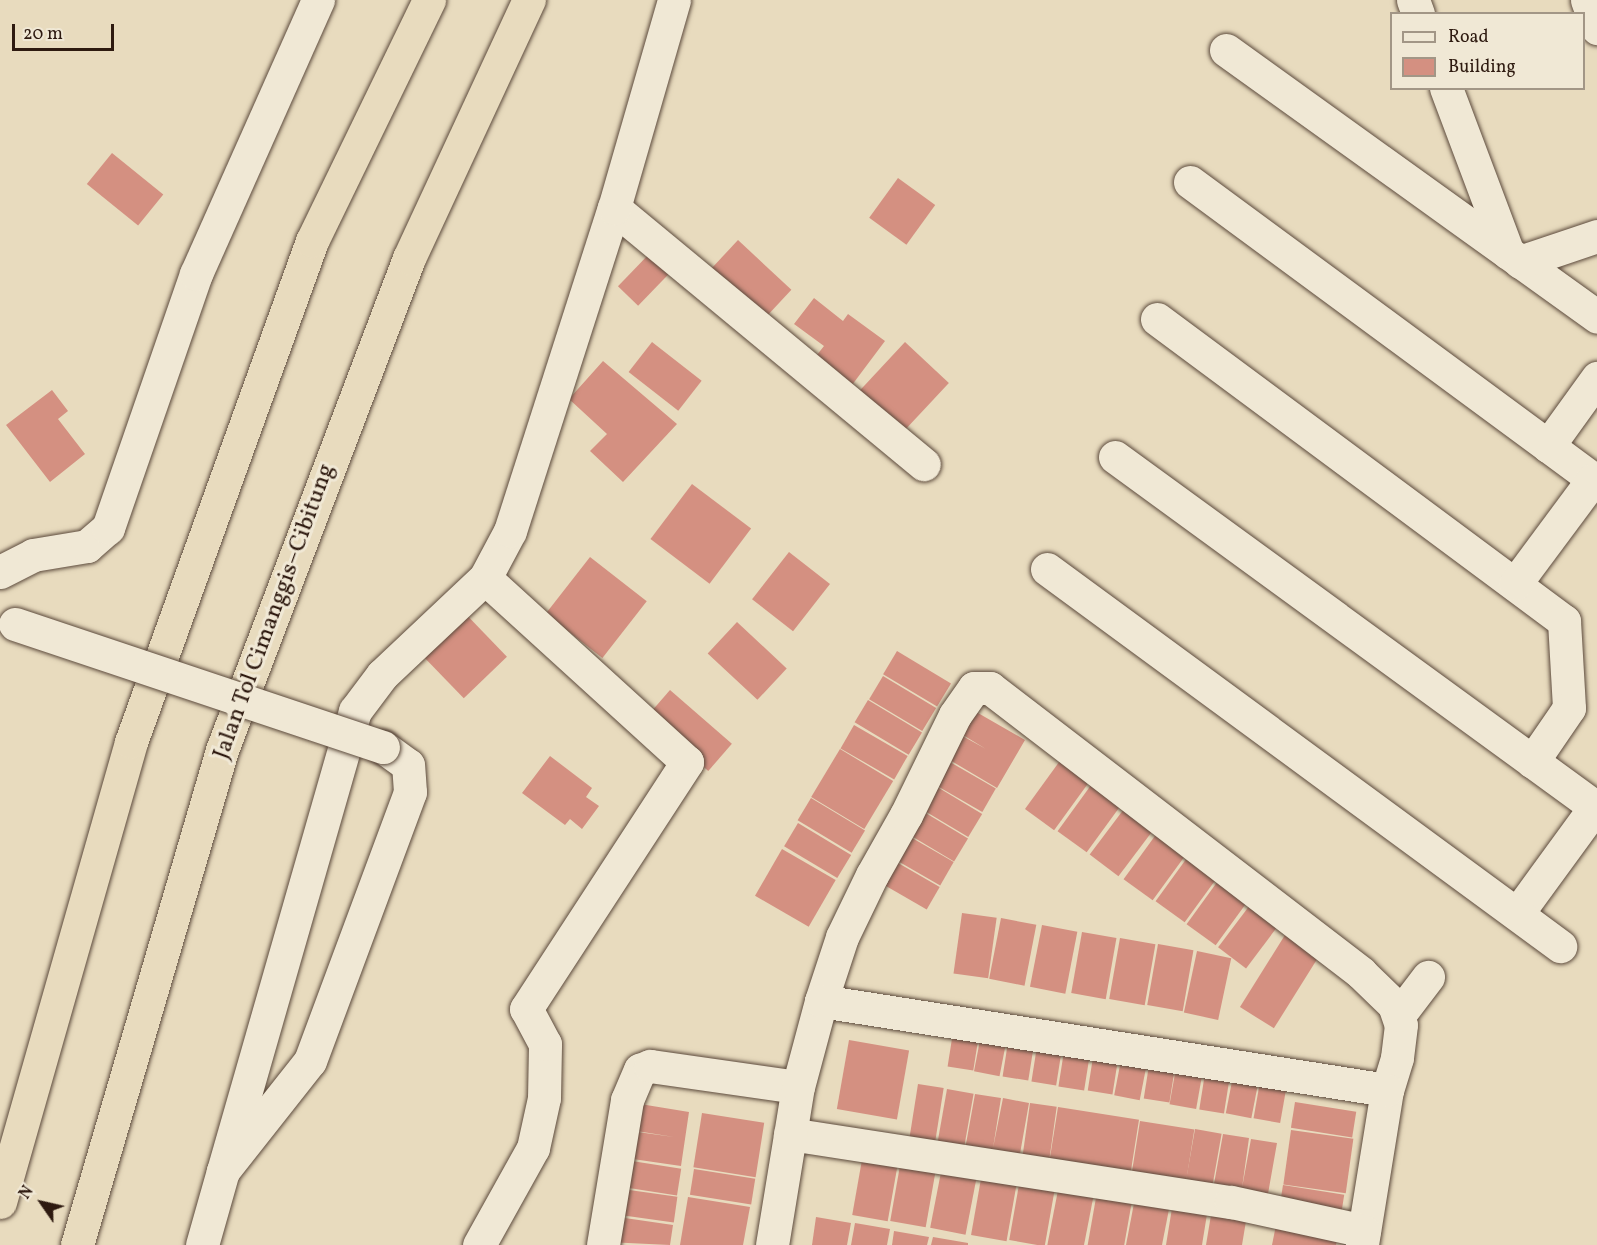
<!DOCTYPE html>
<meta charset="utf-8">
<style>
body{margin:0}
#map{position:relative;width:1597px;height:1245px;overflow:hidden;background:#e8dbbe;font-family:Vollkorn,serif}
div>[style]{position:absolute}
.building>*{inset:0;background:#d49081;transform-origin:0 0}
.roads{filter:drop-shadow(0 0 2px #5c4a3c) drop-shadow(0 0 2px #5c4a3c)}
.minor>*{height:33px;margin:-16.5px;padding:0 16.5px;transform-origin:16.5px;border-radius:16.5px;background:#f0e8d5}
.motorway>*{height:33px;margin:-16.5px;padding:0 16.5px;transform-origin:16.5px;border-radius:16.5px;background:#e8dbbe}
.bridges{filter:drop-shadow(0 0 2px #5c4a3c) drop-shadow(0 0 2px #5c4a3c)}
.minor-bridge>*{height:33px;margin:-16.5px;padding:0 16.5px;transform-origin:16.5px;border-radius:16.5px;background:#f0e8d5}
span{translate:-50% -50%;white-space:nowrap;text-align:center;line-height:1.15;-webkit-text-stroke:6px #f0e8d5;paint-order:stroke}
.street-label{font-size:24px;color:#2e1a10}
.legend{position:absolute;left:1390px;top:12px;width:195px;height:78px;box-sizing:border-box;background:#f0e8d5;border:2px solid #a29686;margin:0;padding:8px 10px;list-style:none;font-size:18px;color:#2e1a10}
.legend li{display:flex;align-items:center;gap:12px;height:30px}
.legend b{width:30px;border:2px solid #a29686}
.north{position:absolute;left:12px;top:1173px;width:60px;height:60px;-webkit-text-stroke:4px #f0e8d5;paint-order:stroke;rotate:304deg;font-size:16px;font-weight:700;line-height:24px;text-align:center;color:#2e1a10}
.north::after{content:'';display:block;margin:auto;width:21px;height:27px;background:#2e1a10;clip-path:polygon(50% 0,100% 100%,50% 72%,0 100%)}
.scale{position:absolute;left:12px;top:24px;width:102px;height:27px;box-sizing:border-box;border:3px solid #2e1a10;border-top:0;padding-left:8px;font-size:18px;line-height:21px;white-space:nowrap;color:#2e1a10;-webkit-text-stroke:4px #f0e8d5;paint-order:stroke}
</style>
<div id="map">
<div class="building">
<div style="left:112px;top:153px;width:66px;height:40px;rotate:39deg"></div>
<div style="left:898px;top:178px;width:46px;height:49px;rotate:36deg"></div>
<div style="left:738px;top:240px;width:73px;height:42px;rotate:43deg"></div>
<div style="left:652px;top:251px;width:28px;height:49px;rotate:44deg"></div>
<div style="clip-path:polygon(814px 298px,843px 321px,848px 314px,885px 341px,846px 393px,809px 365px,824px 346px,794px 324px)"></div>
<div style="left:652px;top:342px;width:63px;height:38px;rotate:38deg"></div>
<div style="left:905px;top:342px;width:60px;height:71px;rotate:43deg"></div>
<div style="clip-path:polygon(603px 361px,677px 424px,623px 482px,590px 451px,607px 434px,569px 399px)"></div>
<div style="clip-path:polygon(52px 390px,68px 411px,58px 419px,85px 454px,50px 482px,6px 425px)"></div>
<div style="left:692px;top:484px;width:74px;height:69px;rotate:37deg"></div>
<div style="left:789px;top:552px;width:52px;height:60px;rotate:38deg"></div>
<div style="left:590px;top:557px;width:72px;height:72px;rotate:38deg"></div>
<div style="left:459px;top:607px;width:69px;height:60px;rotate:46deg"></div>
<div style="left:737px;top:622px;width:68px;height:43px;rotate:43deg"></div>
<div style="left:897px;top:651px;width:63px;height:27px;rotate:31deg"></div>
<div style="left:883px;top:676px;width:62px;height:27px;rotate:31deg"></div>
<div style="left:670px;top:690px;width:82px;height:36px;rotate:41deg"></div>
<div style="left:868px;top:700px;width:63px;height:26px;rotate:31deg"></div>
<div style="clip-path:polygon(971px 709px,1025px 740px,997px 788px,943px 756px,957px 733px,986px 749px,958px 732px)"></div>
<div style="left:854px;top:725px;width:62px;height:27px;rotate:30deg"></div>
<div style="left:840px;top:749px;width:62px;height:56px;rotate:31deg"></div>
<div style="clip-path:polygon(550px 756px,592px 788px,586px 797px,599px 806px,582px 829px,570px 819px,565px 825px,522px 793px)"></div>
<div style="left:943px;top:758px;width:61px;height:27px;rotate:30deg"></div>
<div style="left:1062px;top:758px;width:36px;height:63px;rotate:36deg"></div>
<div style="left:1094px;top:781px;width:36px;height:62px;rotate:36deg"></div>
<div style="left:929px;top:782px;width:62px;height:27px;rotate:31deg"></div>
<div style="left:811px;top:798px;width:63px;height:26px;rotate:31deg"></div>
<div style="left:1127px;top:805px;width:36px;height:62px;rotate:37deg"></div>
<div style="left:914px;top:806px;width:63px;height:27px;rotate:31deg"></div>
<div style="left:798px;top:823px;width:62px;height:27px;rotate:31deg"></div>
<div style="left:1160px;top:829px;width:36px;height:62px;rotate:36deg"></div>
<div style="left:900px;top:831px;width:62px;height:27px;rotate:30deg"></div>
<div style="left:782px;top:849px;width:62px;height:54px;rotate:30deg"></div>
<div style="left:1192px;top:851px;width:36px;height:62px;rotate:36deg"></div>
<div style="left:886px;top:856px;width:62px;height:26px;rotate:30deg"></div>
<div style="left:1223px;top:874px;width:36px;height:62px;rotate:36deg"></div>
<div style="left:1256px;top:897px;width:35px;height:63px;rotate:37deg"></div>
<div style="left:962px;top:913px;width:35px;height:61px;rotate:8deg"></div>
<div style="left:1001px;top:918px;width:36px;height:62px;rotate:11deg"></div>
<div style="left:1042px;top:925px;width:36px;height:63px;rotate:11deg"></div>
<div style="left:1082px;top:932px;width:35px;height:62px;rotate:10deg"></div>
<div style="left:1285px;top:935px;width:40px;height:85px;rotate:32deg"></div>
<div style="left:1120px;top:938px;width:36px;height:62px;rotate:10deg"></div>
<div style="left:1158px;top:944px;width:36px;height:62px;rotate:10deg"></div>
<div style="left:1197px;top:951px;width:35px;height:63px;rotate:12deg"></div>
<div style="left:954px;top:1026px;width:26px;height:41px;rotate:9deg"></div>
<div style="left:982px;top:1030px;width:26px;height:42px;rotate:11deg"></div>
<div style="left:1009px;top:1036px;width:26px;height:41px;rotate:9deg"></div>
<div style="left:849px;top:1040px;width:61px;height:70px;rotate:10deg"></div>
<div style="left:1038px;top:1040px;width:25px;height:42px;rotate:9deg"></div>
<div style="left:1065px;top:1045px;width:26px;height:42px;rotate:9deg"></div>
<div style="left:1094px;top:1051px;width:25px;height:40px;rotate:9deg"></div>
<div style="left:1122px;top:1055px;width:26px;height:41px;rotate:11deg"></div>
<div style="left:1150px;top:1059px;width:26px;height:40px;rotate:9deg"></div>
<div style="left:1177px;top:1062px;width:27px;height:43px;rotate:10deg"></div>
<div style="left:1206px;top:1067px;width:25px;height:43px;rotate:9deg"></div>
<div style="left:1234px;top:1071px;width:26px;height:43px;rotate:11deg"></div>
<div style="left:1261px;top:1076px;width:27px;height:43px;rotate:10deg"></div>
<div style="left:918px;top:1084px;width:26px;height:62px;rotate:9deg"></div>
<div style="left:947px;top:1089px;width:27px;height:63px;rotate:10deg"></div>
<div style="clip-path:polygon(975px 1094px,1001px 1098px,993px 1148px,1003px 1098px,1029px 1103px,1018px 1165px,964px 1155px)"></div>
<div style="clip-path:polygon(628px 1102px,689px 1112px,681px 1166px,619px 1157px,623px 1130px,674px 1137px,624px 1129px)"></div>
<div style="left:1295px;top:1102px;width:62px;height:26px;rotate:9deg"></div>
<div style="left:1030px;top:1103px;width:27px;height:62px;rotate:8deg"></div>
<div style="left:1058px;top:1107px;width:82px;height:63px;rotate:9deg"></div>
<div style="left:702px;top:1113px;width:63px;height:55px;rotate:9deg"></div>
<div style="left:1140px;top:1121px;width:55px;height:62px;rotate:9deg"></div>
<div style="left:1195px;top:1129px;width:27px;height:63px;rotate:10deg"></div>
<div style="left:1291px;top:1130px;width:63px;height:55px;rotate:8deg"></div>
<div style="clip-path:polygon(1223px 1134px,1249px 1138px,1242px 1188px,1251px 1139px,1277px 1143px,1266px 1205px,1212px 1195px)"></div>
<div style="left:863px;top:1154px;width:36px;height:62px;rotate:10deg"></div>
<div style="left:619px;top:1159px;width:63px;height:27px;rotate:9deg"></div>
<div style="left:901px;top:1160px;width:36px;height:62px;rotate:10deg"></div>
<div style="left:942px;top:1167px;width:36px;height:62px;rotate:11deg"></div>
<div style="left:694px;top:1169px;width:62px;height:26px;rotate:9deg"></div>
<div style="left:982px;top:1173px;width:36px;height:63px;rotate:10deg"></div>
<div style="left:1020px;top:1179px;width:36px;height:62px;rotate:10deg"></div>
<div style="left:1059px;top:1185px;width:36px;height:61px;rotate:11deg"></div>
<div style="left:1283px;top:1185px;width:62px;height:27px;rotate:9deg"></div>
<div style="left:615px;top:1188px;width:63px;height:26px;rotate:8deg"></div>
<div style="left:1097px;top:1192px;width:36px;height:54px;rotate:10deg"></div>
<div style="clip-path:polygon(688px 1197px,750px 1207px,743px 1245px,680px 1245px)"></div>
<div style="clip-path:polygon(1135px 1198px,1170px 1204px,1162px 1245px,1126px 1245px)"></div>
<div style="clip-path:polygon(1173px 1202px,1208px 1208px,1202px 1245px,1166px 1245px)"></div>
<div style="clip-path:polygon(1212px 1209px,1247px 1215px,1242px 1245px,1206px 1245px)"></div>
<div style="clip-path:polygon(611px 1216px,673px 1225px,670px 1245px,607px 1242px)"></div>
<div style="clip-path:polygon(816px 1217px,851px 1223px,847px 1245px,812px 1245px)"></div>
<div style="clip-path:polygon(1277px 1220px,1338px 1231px,1336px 1245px,1272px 1245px)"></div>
<div style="clip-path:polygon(855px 1223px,890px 1229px,887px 1245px,851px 1245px)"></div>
<div style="clip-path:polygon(894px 1231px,929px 1237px,927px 1245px,892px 1245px)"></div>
<div style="clip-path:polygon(933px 1237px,968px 1243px,968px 1245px,931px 1245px)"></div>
</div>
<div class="roads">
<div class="minor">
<div style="left:1413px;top:0;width:15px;rotate:70deg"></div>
<div style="left:1587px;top:0;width:30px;rotate:70deg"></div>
<div style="left:1226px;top:50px;width:457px;rotate:35.7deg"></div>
<div style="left:1446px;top:88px;width:176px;rotate:69.4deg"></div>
<div style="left:1190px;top:182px;width:506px;rotate:36.39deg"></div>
<div style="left:614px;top:208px;width:402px;rotate:39.6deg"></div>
<div style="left:1520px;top:262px;width:81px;rotate:-18.7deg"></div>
<div style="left:1157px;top:319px;width:507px;rotate:36.58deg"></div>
<div style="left:1564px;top:621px;width:87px;rotate:86.7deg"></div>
<div style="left:1569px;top:708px;width:65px;rotate:124.4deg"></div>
<div style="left:1548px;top:446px;width:84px;rotate:-54.2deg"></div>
<div style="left:1115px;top:457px;width:594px;rotate:36.1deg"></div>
<div style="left:1595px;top:807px;width:132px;rotate:126.1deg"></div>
<div style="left:1047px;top:569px;width:637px;rotate:36.31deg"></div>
<div style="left:0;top:572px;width:37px;rotate:-27deg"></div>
<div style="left:33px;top:555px;width:55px;rotate:-9.5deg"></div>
<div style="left:87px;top:546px;width:28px;rotate:-41deg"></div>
<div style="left:108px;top:528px;width:269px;rotate:-70.9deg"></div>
<div style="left:196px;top:274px;width:300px;rotate:-66deg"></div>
<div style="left:1515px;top:584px;width:131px;rotate:-53.4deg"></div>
<div style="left:821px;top:1001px;width:67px;rotate:-71.8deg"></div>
<div style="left:842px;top:937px;width:69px;rotate:-64.2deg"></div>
<div style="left:872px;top:875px;width:69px;rotate:-60.5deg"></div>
<div style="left:906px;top:815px;width:111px;rotate:-63.9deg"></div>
<div style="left:955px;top:715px;width:33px;rotate:-55deg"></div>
<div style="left:974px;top:688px;width:16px"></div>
<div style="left:990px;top:688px;width:468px;rotate:37.5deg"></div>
<div style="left:1361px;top:973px;width:46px;rotate:44.1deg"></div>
<div style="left:1394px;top:1005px;width:21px;rotate:71deg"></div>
<div style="left:1401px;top:1025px;width:33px;rotate:97deg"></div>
<div style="left:1397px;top:1058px;width:34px;rotate:107deg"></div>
<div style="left:1387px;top:1090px;width:157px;rotate:99.2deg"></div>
<div style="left:1399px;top:1015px;width:48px;rotate:-52.7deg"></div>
<div style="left:790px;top:1134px;width:446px;rotate:8.8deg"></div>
<div style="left:1231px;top:1202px;width:136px;rotate:12.3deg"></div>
<div style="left:223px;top:1171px;width:479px;rotate:-74deg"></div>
<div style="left:355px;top:711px;width:45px;rotate:-53.1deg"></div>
<div style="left:382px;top:675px;width:141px;rotate:-43.3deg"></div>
<div style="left:485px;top:578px;width:53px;rotate:-62deg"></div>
<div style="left:510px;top:531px;width:339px;rotate:-72.2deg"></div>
<div style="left:614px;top:208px;width:216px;rotate:-73.9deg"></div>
<div style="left:202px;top:1245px;width:77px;rotate:-74.2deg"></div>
<div style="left:223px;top:1171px;width:140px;rotate:-51.7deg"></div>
<div style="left:310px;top:1061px;width:287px;rotate:-69.6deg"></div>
<div style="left:410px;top:792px;width:27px;rotate:-94deg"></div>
<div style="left:408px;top:765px;width:31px;rotate:-144deg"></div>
<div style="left:479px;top:1245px;width:111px;rotate:-60.9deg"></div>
<div style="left:533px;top:1148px;width:51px;rotate:-77.6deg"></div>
<div style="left:544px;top:1098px;width:54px;rotate:-88.9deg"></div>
<div style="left:545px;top:1044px;width:40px;rotate:-118deg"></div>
<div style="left:526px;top:1009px;width:295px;rotate:-56.9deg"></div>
<div style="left:687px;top:762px;width:273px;rotate:-137.7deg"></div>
<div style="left:603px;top:1245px;width:147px;rotate:-80.6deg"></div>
<div style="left:627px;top:1100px;width:33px;rotate:-67deg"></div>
<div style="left:640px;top:1070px;width:11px;rotate:-22deg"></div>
<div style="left:650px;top:1066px;width:149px;rotate:8.1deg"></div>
<div style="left:772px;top:1245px;width:160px;rotate:-80.7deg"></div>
<div style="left:798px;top:1087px;width:89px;rotate:-75deg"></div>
<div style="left:821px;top:1001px;width:573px;rotate:8.94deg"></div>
</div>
<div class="motorway">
<div style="left:0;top:1202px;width:478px;rotate:-74.1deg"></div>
<div style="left:131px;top:742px;width:533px;rotate:-70.14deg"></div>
<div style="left:312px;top:241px;width:268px;rotate:-64.1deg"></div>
<div style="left:77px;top:1245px;width:516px;rotate:-73.67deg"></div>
<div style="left:222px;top:750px;width:526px;rotate:-69.19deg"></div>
<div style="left:409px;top:258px;width:285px;rotate:-65.1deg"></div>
</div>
</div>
<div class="bridges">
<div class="minor-bridge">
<div style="left:15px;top:624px;width:388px;rotate:18.5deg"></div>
</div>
</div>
<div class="street-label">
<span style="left:275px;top:612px;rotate:-70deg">Jalan Tol Cimanggis–Cibitung</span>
</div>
<ul class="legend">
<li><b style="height:8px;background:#f0e8d5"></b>Road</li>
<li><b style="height:16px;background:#d49081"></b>Building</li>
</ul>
<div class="north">N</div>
<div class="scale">20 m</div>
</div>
